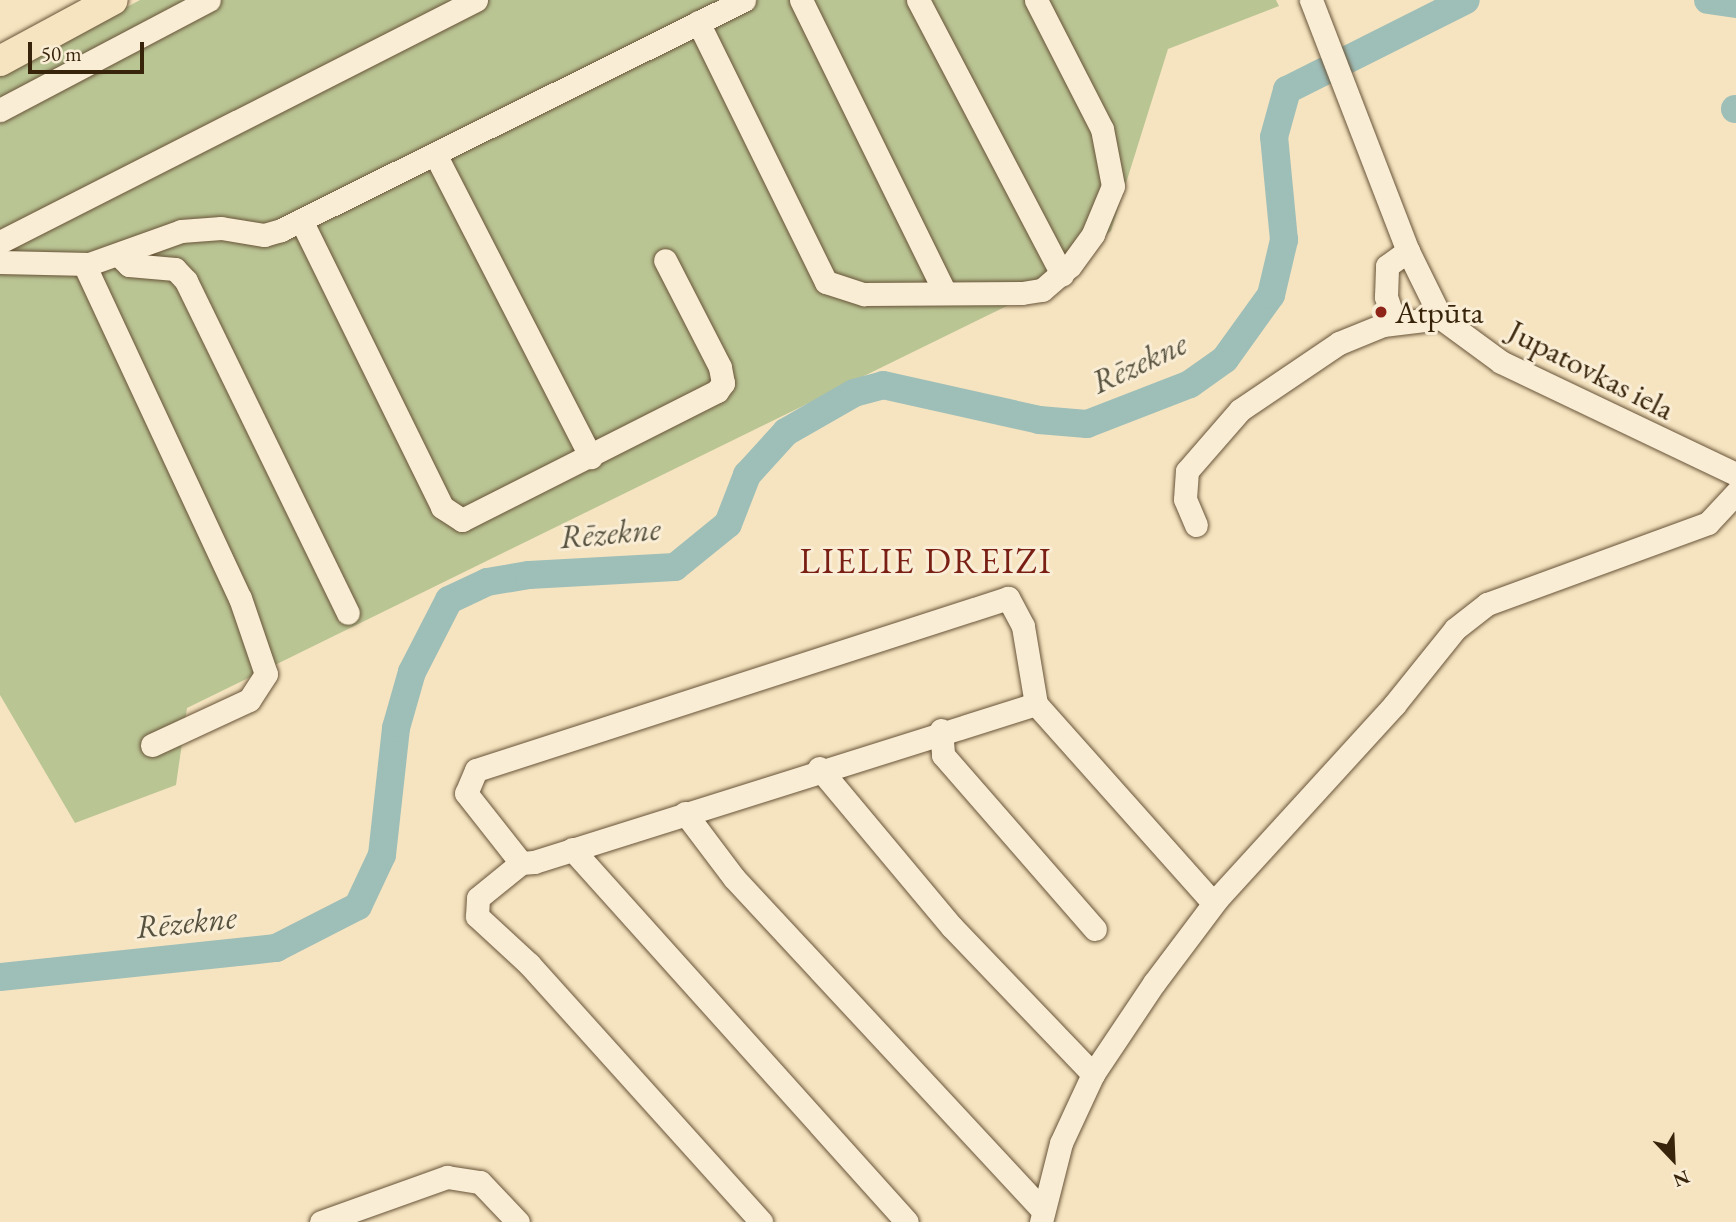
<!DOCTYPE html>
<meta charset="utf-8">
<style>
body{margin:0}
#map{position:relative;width:1736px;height:1222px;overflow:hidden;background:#f6e4c0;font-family:"EB Garamond",serif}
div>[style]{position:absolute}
.green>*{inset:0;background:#bac594}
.river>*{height:28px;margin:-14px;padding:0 14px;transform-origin:14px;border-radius:14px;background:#9ebeb8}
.roads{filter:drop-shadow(0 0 2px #685438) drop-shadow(0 0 2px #685438)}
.minor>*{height:23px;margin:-11.5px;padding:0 11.5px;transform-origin:11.5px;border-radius:11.5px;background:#f9edd6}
.major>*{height:30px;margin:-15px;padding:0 15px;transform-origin:15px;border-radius:15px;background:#f6e4c0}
.dots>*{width:19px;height:19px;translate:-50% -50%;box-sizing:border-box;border:4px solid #f9edd6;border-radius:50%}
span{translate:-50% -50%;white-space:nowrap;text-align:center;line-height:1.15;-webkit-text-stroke:6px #f9edd6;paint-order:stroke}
.poi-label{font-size:32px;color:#38240b}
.left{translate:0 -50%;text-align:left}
.street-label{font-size:32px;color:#38240b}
.water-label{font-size:33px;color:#57523f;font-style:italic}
.quarter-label{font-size:35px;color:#7a1f14;letter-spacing:2px}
.north{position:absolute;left:1638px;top:1124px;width:70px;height:70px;-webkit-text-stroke:5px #f9edd6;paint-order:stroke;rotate:157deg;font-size:19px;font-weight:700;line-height:28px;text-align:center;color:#38240b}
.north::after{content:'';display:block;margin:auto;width:24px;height:32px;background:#38240b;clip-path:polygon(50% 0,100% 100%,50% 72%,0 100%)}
.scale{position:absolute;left:28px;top:42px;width:116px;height:32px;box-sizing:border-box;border:4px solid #38240b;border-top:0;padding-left:9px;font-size:21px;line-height:24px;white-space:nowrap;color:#38240b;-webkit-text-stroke:5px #f9edd6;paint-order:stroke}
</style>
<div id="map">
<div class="green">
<div style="clip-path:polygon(140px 0,1276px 0,1279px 6px,1168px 49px,1111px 231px,1027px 296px,187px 708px,176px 785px,75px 823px,0 695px,0 75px)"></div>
</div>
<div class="river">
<div style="left:1708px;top:0;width:28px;rotate:8deg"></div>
<div style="left:1735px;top:109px;width:1px"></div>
<div style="left:0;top:977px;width:278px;rotate:-6deg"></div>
<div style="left:276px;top:948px;width:92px;rotate:-27.1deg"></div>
<div style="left:358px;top:906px;width:56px;rotate:-64.8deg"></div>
<div style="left:382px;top:855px;width:128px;rotate:-83.7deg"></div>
<div style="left:396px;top:728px;width:58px;rotate:-74.1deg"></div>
<div style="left:412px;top:672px;width:81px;rotate:-62.8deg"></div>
<div style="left:449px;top:600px;width:42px;rotate:-25.3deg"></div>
<div style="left:487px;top:582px;width:43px;rotate:-9.5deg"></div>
<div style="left:529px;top:575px;width:146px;rotate:-3.1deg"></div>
<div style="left:675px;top:567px;width:68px;rotate:-39.1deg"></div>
<div style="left:728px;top:524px;width:53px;rotate:-68.8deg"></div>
<div style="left:747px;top:475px;width:58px;rotate:-47.8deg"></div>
<div style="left:786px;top:432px;width:78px;rotate:-29.8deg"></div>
<div style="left:854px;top:393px;width:30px;rotate:-15deg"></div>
<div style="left:883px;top:385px;width:160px;rotate:12.6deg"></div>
<div style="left:1039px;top:420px;width:48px;rotate:4.8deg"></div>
<div style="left:1087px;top:424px;width:110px;rotate:-21.2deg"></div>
<div style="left:1190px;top:384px;width:43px;rotate:-35.5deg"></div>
<div style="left:1225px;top:359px;width:79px;rotate:-54.3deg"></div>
<div style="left:1271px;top:295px;width:57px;rotate:-76.7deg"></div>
<div style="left:1284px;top:240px;width:103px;rotate:-95.5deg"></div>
<div style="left:1274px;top:137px;width:49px;rotate:-74.5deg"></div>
<div style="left:1287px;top:90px;width:200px;rotate:-26.7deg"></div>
</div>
<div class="roads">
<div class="minor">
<div style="left:801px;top:0;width:326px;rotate:63.8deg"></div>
<div style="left:918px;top:0;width:310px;rotate:62.3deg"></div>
<div style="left:1311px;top:0;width:269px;rotate:68.9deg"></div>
<div style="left:1408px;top:251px;width:75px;rotate:63.8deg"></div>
<div style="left:1441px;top:318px;width:74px;rotate:36.3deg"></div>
<div style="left:1501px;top:362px;width:260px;rotate:25.5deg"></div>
<div style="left:698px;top:22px;width:290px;rotate:63.8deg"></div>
<div style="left:826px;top:282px;width:40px;rotate:18deg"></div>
<div style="left:864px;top:294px;width:158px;rotate:-0.4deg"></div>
<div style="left:1022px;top:293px;width:20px;rotate:-9deg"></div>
<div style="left:1042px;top:290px;width:37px;rotate:-41deg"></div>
<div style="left:1070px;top:266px;width:39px;rotate:-54deg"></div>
<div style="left:1093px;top:234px;width:52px;rotate:-67.4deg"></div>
<div style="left:1113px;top:186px;width:58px;rotate:-100.9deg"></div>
<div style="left:1102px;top:129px;width:145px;rotate:-117.1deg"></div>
<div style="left:0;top:110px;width:236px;rotate:-27.8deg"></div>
<div style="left:435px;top:154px;width:341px;rotate:62.8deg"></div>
<div style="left:301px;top:220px;width:320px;rotate:63.8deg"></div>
<div style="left:442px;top:507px;width:24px;rotate:33deg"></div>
<div style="left:462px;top:520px;width:286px;rotate:-26.8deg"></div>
<div style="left:717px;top:391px;width:10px;rotate:-53deg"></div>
<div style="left:723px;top:383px;width:16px;rotate:-101deg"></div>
<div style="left:720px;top:367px;width:120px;rotate:-117.2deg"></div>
<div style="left:0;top:242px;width:534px;rotate:-26.95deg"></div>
<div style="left:121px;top:257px;width:11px;rotate:45deg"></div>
<div style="left:129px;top:265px;width:46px;rotate:5deg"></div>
<div style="left:175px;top:269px;width:16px;rotate:47deg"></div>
<div style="left:186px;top:281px;width:369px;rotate:64deg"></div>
<div style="left:0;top:262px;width:89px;rotate:1.3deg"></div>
<div style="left:89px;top:264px;width:98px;rotate:-19.7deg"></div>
<div style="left:181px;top:231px;width:40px;rotate:-4.3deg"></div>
<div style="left:221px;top:228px;width:44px;rotate:9.2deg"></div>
<div style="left:264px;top:235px;width:18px;rotate:-16deg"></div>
<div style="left:281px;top:230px;width:517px;rotate:-26.42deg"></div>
<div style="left:84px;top:264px;width:369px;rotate:65deg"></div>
<div style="left:240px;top:598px;width:80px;rotate:71.1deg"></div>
<div style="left:266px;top:674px;width:31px;rotate:123deg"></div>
<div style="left:249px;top:700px;width:107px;rotate:155.1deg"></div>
<div style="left:1395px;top:323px;width:28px;rotate:-109deg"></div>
<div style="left:1386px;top:297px;width:31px;rotate:-88deg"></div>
<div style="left:1387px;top:266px;width:26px;rotate:-36deg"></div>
<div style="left:1196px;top:525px;width:28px;rotate:-113deg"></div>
<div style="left:1185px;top:499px;width:28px;rotate:-86deg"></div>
<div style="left:1187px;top:471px;width:81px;rotate:-49deg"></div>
<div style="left:1240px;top:410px;width:120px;rotate:-34.1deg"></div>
<div style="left:1339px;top:343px;width:48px;rotate:-22.2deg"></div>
<div style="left:1383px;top:325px;width:58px;rotate:-6.9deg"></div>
<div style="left:1036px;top:704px;width:79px;rotate:-99.5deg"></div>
<div style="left:1023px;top:626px;width:32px;rotate:-118deg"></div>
<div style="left:1008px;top:598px;width:559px;rotate:162.08deg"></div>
<div style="left:476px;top:770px;width:25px;rotate:113deg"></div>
<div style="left:466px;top:793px;width:89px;rotate:51.8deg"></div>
<div style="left:521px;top:863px;width:13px;rotate:-4deg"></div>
<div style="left:534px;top:862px;width:526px;rotate:-17.47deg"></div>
<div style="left:1036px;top:704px;width:266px;rotate:48.3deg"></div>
<div style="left:941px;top:730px;width:25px;rotate:85deg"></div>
<div style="left:943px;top:755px;width:231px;rotate:48.9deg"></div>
<div style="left:819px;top:768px;width:207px;rotate:50.1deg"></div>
<div style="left:952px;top:927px;width:204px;rotate:46.2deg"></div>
<div style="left:685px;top:813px;width:81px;rotate:53deg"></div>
<div style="left:734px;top:878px;width:454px;rotate:47.1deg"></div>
<div style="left:572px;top:849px;width:501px;rotate:48.07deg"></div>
<div style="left:521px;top:863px;width:55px;rotate:140.9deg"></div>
<div style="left:478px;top:898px;width:18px;rotate:93deg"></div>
<div style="left:477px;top:916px;width:71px;rotate:42.7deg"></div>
<div style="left:529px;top:964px;width:347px;rotate:48deg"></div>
<div style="left:321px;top:1222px;width:134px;rotate:-19.7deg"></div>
<div style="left:447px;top:1177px;width:33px;rotate:9deg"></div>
<div style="left:480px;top:1182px;width:55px;rotate:46.5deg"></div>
<div style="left:1041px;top:1222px;width:81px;rotate:-75.8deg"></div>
<div style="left:1061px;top:1143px;width:76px;rotate:-65.1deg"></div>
<div style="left:1093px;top:1074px;width:110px;rotate:-56.2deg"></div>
<div style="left:1154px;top:983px;width:105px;rotate:-53.1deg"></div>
<div style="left:1217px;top:899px;width:263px;rotate:-47.6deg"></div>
<div style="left:1394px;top:705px;width:97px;rotate:-51.2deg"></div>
<div style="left:1455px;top:629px;width:41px;rotate:-38deg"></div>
<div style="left:1487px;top:604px;width:235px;rotate:-20.1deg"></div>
<div style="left:1708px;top:523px;width:41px;rotate:-47deg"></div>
</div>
<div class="major">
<div style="left:0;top:61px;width:128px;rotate:-28.4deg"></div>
</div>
</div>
<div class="dots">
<div style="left:1381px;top:312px;background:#8f2418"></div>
</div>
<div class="poi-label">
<span class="left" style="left:1395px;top:312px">Atpūta</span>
</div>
<div class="street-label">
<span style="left:1591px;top:370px;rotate:27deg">Jupatovkas iela</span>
</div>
<div class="water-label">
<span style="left:1139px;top:363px;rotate:-25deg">Rēzekne</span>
<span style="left:610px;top:533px;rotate:-5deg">Rēzekne</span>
<span style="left:186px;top:922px;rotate:-6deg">Rēzekne</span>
</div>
<div class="quarter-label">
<span style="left:926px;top:561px">LIELIE DREIZI</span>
</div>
<div class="north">N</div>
<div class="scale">50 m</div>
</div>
